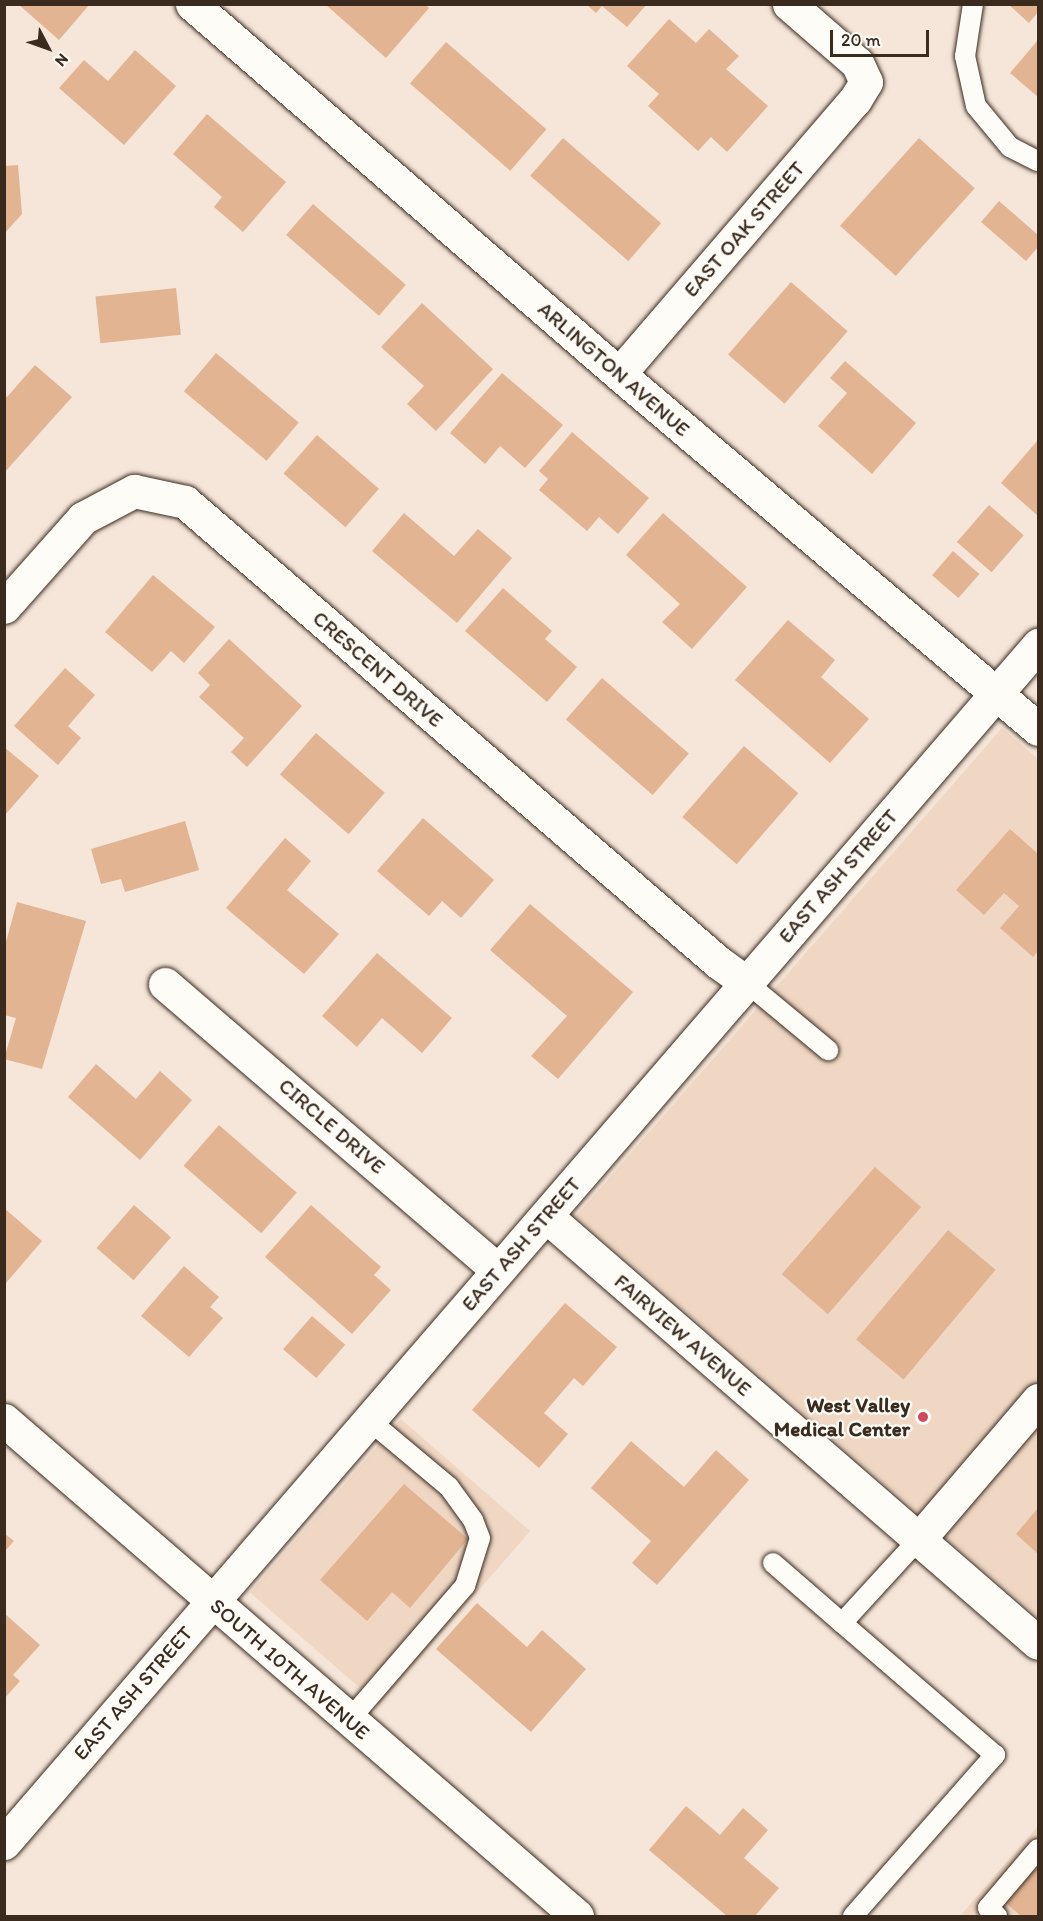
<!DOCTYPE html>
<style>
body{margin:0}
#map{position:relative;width:1043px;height:1921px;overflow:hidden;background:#f5e6d9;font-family:Itim,sans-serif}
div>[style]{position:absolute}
.built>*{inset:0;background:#efd7c4;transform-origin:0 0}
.building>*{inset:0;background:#e2b492;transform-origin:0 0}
.roads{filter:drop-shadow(0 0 2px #3b2a1e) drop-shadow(0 0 2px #3b2a1e)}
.service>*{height:20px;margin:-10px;padding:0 10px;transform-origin:10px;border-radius:10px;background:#fdfcf7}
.minor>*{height:33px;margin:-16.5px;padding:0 16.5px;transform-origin:16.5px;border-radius:16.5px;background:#fdfcf7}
.primary>*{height:33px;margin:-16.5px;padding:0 16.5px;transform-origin:16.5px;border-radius:16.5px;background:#fdfcf7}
.dots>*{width:16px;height:16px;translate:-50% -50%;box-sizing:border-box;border:3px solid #fdfcf7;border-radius:50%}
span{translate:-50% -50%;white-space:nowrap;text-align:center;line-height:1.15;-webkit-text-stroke:4.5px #fdfcf7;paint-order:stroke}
.street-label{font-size:21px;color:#3b2a1e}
.poi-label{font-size:21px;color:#3b2a1e;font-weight:700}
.right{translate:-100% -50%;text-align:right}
.frame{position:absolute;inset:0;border:6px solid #3b2a1e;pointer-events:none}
.north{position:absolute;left:18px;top:18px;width:60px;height:60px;-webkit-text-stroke:4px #fdfcf7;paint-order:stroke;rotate:131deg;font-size:16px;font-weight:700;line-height:24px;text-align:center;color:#3b2a1e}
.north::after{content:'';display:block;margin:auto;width:21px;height:27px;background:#3b2a1e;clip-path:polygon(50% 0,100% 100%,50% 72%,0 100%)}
.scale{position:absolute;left:830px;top:30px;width:99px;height:27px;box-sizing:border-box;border:3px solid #3b2a1e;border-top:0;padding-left:8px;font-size:18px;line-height:21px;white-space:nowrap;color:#3b2a1e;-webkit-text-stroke:4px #fdfcf7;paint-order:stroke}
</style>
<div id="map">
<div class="built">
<div style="clip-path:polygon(1002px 728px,1038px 759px,1038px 1617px,576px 1216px)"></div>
<div style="left:401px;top:1419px;width:171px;height:230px;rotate:41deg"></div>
<div style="clip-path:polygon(1038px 1826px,1038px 1916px,960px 1916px)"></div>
</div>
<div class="building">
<div style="clip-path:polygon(18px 4px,90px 4px,59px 40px)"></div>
<div style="clip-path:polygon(325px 4px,425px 4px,429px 8px,386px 58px)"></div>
<div style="clip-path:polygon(586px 4px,647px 4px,627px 27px,602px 6px,596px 13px)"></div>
<div style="clip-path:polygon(1008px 4px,1038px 4px,1038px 12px,1029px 23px)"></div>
<div style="clip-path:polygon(669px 19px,696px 43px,709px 29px,739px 56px,726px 69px,768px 106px,727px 152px,711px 137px,698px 151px,648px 106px,659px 94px,627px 66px)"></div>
<div style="clip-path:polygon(1038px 40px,1038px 97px,1010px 73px)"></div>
<div style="left:446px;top:42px;width:133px;height:55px;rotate:41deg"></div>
<div style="clip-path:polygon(135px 50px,176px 86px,124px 145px,59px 88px,84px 60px,108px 81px)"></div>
<div style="clip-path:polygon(207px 114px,286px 182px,243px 232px,214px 207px,222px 197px,173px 154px)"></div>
<div style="left:563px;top:138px;width:130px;height:50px;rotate:41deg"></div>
<div style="left:919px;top:138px;width:75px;height:118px;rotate:42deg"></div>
<div style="clip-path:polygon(18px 165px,22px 214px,4px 234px,4px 166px)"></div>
<div style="clip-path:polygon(999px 201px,1038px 235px,1038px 247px,1026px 261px,981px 222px)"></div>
<div style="left:313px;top:204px;width:123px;height:41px;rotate:41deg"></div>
<div style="left:791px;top:282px;width:75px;height:96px;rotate:41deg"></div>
<div style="left:176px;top:288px;width:47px;height:81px;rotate:84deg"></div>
<div style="clip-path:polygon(422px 303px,493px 369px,436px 431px,407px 404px,424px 386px,381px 347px)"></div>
<div style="left:216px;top:353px;width:108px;height:50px;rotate:40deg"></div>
<div style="clip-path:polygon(845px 361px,916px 423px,872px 474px,818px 426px,847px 393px,830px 378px)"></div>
<div style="clip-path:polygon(35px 365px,72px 397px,4px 473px,4px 395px,7px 397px)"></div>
<div style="clip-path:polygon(502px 373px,563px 425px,525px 468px,500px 446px,485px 464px,450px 433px)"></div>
<div style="clip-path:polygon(572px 432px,649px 498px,618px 534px,599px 517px,587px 531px,539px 490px,548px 479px,539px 471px)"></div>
<div style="left:317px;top:435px;width:82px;height:51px;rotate:41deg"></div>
<div style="clip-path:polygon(1038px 440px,1038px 516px,1001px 483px)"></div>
<div style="left:989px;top:505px;width:46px;height:49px;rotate:41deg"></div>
<div style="clip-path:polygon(404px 513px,454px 556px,478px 529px,512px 558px,457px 623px,372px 551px)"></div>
<div style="clip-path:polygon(663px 513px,747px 587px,692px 649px,662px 622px,680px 604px,626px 555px)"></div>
<div style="left:953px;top:551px;width:35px;height:32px;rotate:41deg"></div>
<div style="clip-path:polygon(153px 575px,215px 627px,184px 663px,171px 651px,152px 672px,105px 632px)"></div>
<div style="clip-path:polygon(503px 588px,552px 631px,545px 639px,577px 667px,547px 702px,465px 631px)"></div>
<div style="clip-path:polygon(788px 620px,835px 660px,821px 677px,869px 719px,830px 763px,735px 680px)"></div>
<div style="clip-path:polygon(229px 639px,302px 706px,247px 767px,231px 752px,244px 738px,199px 697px,210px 685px,198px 673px)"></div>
<div style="clip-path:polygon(65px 668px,95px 695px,68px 726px,81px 738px,58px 765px,14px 726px)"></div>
<div style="left:602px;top:678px;width:115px;height:55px;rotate:41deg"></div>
<div style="left:316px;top:733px;width:91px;height:55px;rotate:41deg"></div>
<div style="left:744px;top:746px;width:72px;height:94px;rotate:41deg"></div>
<div style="clip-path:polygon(4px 747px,39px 776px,4px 816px)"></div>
<div style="clip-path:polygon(423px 818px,494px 880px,461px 918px,442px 901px,429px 916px,377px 871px)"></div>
<div style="clip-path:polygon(185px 821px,199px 870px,125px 892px,121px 879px,101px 884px,91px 849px)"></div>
<div style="clip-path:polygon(1010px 829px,1038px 854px,1038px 951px,1033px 957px,1000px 928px,1019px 906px,1004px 893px,984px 915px,956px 890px)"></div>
<div style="clip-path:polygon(285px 838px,311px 861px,287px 890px,339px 934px,304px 974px,226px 908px)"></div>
<div style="clip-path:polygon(17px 902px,86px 921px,42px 1069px,4px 1059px,16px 1018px,4px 1015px,4px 949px)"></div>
<div style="clip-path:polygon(530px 904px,633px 992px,558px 1079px,531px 1056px,567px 1016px,490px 950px)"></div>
<div style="clip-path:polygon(377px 953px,452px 1018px,422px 1053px,382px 1018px,357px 1047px,322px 1016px)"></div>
<div style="clip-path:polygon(96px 1064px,136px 1099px,160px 1071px,192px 1100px,140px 1160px,68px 1097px)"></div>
<div style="left:219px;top:1125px;width:103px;height:54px;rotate:41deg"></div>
<div style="left:875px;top:1167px;width:61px;height:142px;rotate:41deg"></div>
<div style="left:134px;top:1205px;width:49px;height:57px;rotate:41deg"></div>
<div style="clip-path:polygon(311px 1205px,381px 1267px,374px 1275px,391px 1290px,352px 1334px,265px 1257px)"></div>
<div style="clip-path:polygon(4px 1208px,42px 1241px,6px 1283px,4px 1281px)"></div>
<div style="left:948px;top:1230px;width:62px;height:143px;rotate:40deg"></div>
<div style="clip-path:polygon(184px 1266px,219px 1297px,210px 1307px,223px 1318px,189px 1357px,141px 1316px)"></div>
<div style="clip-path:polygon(565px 1303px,617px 1347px,583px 1386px,574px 1378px,544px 1413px,568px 1434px,539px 1468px,472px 1410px)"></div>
<div style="left:312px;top:1316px;width:44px;height:44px;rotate:41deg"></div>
<div style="clip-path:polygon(631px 1441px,684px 1487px,716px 1450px,749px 1480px,657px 1585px,632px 1563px,651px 1541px,591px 1488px)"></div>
<div style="clip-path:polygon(404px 1484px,468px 1539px,410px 1608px,392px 1592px,367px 1621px,320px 1580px)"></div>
<div style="clip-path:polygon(1038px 1508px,1038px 1554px,1016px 1534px)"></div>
<div style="clip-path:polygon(4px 1533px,14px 1541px,4px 1552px)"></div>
<div style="clip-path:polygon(477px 1603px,527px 1647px,542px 1630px,586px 1669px,531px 1732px,436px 1649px)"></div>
<div style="clip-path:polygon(4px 1613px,40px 1645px,13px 1675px,20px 1681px,4px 1699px)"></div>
<div style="clip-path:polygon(686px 1806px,720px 1835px,743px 1808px,768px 1830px,744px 1858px,779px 1888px,755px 1916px,727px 1916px,649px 1850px)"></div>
<div style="clip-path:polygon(1038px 1865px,1038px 1916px,1021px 1916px,1006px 1903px)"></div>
</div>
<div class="roads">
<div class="service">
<div style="left:973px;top:4px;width:53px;rotate:98.7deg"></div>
<div style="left:965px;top:56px;width:51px;rotate:77.6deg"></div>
<div style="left:976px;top:106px;width:53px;rotate:50.3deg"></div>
<div style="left:1010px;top:147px;width:31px;rotate:27deg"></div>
<div style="left:746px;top:982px;width:107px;rotate:39.7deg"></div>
<div style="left:773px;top:1563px;width:91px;rotate:41deg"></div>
<div style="left:350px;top:1719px;width:176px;rotate:-49.2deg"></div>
<div style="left:465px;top:1586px;width:50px;rotate:-72.6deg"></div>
<div style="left:480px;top:1538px;width:19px;rotate:-111deg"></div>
<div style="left:473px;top:1520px;width:41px;rotate:-126deg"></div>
<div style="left:449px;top:1487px;width:104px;rotate:-140.1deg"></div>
<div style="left:853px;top:1916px;width:215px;rotate:-48.6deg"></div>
<div style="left:995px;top:1755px;width:202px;rotate:-139.2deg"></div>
<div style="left:842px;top:1623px;width:114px;rotate:-47.5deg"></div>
<div style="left:997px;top:1916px;width:12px;rotate:-138deg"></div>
<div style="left:988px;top:1908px;width:77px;rotate:-49.7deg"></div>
</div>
<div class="minor">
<div style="left:192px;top:4px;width:565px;rotate:40.91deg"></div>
<div style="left:619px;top:374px;width:549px;rotate:40.27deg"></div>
<div style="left:619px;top:374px;width:362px;rotate:-49.3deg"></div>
<div style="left:855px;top:100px;width:21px;rotate:-59deg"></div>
<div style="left:866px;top:82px;width:21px;rotate:-115deg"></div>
<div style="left:857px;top:63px;width:90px;rotate:-139.1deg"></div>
<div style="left:4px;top:607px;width:119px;rotate:-48.4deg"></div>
<div style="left:83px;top:518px;width:58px;rotate:-27.9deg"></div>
<div style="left:134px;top:491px;width:52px;rotate:12.2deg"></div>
<div style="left:185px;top:502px;width:704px;rotate:40.8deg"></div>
<div style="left:718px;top:962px;width:34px;rotate:36deg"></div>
<div style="left:165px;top:984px;width:439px;rotate:40.7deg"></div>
<div style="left:546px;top:1216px;width:651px;rotate:40.95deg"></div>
<div style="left:919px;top:1539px;width:183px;rotate:-49.4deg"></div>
<div style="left:4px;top:1843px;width:1583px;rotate:-49.2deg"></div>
</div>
<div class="primary">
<div style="left:4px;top:1420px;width:758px;rotate:40.88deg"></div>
</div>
</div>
<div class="dots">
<div style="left:923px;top:1417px;background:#d1495b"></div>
</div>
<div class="street-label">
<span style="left:744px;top:229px;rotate:-49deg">EAST OAK STREET</span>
<span style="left:614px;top:369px;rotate:41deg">ARLINGTON AVENUE</span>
<span style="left:378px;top:669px;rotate:41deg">CRESCENT DRIVE</span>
<span style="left:838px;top:876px;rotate:-49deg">EAST ASH STREET</span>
<span style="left:332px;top:1126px;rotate:41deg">CIRCLE DRIVE</span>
<span style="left:521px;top:1244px;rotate:-49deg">EAST ASH STREET</span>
<span style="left:683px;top:1335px;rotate:41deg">FAIRVIEW AVENUE</span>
<span style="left:290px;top:1669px;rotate:41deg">SOUTH 10TH AVENUE</span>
<span style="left:133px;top:1693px;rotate:-49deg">EAST ASH STREET</span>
</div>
<div class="poi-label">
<span class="right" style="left:910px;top:1417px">West Valley<br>Medical Center</span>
</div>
<div class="frame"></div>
<div class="north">N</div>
<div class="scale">20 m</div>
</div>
